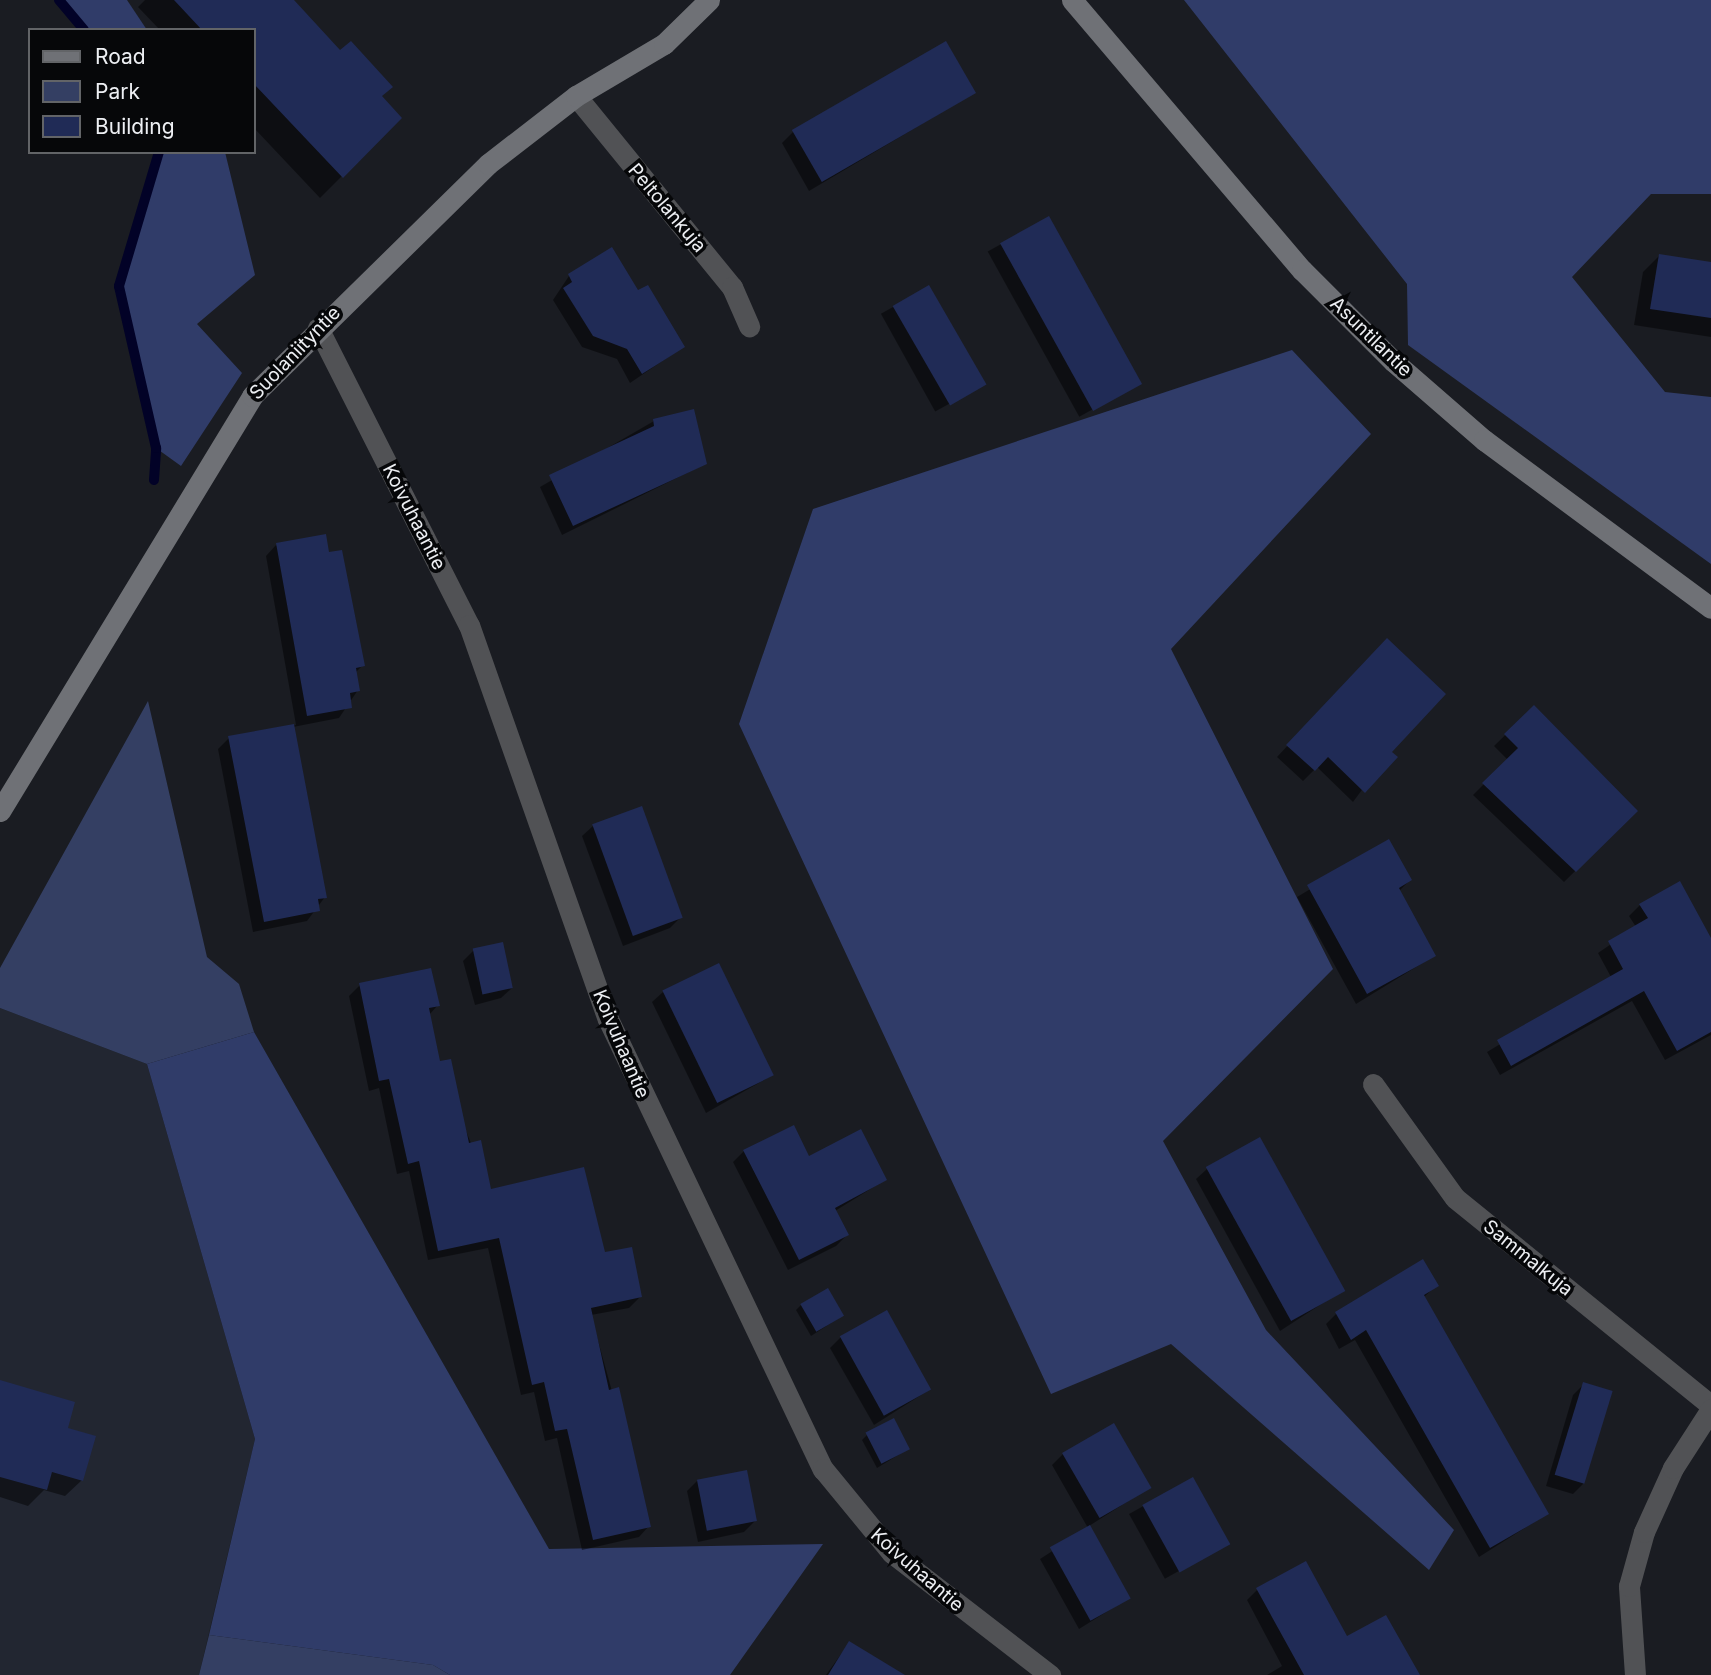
<!DOCTYPE html>
<style>
body{margin:0}
#map{position:relative;width:1711px;height:1675px;overflow:hidden;background:#1a1c22;font-family:Inter,sans-serif}
div>[style]{position:absolute}
.built>*{inset:0;background:#222631}
.green>*{inset:0;background:#343f63}
.forest>*{inset:0;background:#303c69}
.shadow>*{inset:0;background:#0007;transform-origin:0 0}
.stream>*{height:10px;margin:-5px;padding:0 5px;transform-origin:5px;border-radius:5px;background:#020227}
.building>*{inset:0;background:#202b56;transform-origin:0 0}
.street>*{height:21px;margin:-10.5px;padding:0 10.5px;transform-origin:10.5px;border-radius:10.5px;background:#515255}
.secondary>*{height:21px;margin:-10.5px;padding:0 10.5px;transform-origin:10.5px;border-radius:10.5px;background:#6f7176}
span{translate:-50% -50%;white-space:nowrap;text-align:center;line-height:1.15;-webkit-text-stroke:7px #060709;paint-order:stroke}
.street-label{font-size:19px;color:#edeff3}
.legend{position:absolute;left:28px;top:28px;width:228px;height:126px;box-sizing:border-box;background:#060709;border:2px solid #626467;margin:0;padding:9px 12px;list-style:none;font-size:21px;color:#edeff3}
.legend li{display:flex;align-items:center;gap:14px;height:35px}
.legend b{width:35px;border:2px solid #626467}
</style>
<div id="map">
<div class="built">
<div style="clip-path:polygon(0 1008px,147px 1064px,255px 1439px,199px 1675px,0 1675px)"></div>
</div>
<div class="green">
<div style="clip-path:polygon(148px 701px,207px 957px,239px 984px,254px 1032px,147px 1064px,0 1008px,0 968px)"></div>
<div style="clip-path:polygon(209px 1635px,433px 1665px,450px 1675px,199px 1675px)"></div>
</div>
<div class="forest">
<div style="clip-path:polygon(59px 0,127px 0,147px 30px,84px 30px)"></div>
<div style="clip-path:polygon(1184px 0,1711px 0,1711px 194px,1651px 194px,1572px 277px,1665px 392px,1711px 397px,1711px 564px,1408px 345px,1407px 284px)"></div>
<div style="clip-path:polygon(159px 152px,225px 152px,255px 275px,197px 324px,242px 373px,181px 466px,156px 448px,119px 286px)"></div>
<div style="clip-path:polygon(1292px 350px,1371px 434px,1171px 649px,1333px 969px,1163px 1141px,1266px 1330px,1454px 1530px,1429px 1570px,1171px 1344px,1051px 1394px,739px 724px,813px 509px)"></div>
<div style="clip-path:polygon(254px 1032px,549px 1549px,823px 1544px,730px 1675px,450px 1675px,433px 1665px,209px 1635px,255px 1439px,147px 1064px)"></div>
</div>
<div class="shadow">
<div style="clip-path:polygon(145px 0,293px 0,400px 118px,320px 198px,254px 128px,254px 30px,160px 30px,138px 7px)"></div>
<div style="clip-path:polygon(974px 93px,809px 191px,782px 143px,793px 132px)"></div>
<div style="left:1048px;top:218px;width:189px;height:69px;rotate:61deg"></div>
<div style="clip-path:polygon(612px 249px,637px 293px,683px 347px,630px 383px,617px 359px,582px 347px,553px 300px,569px 276px)"></div>
<div style="clip-path:polygon(1659px 256px,1711px 264px,1711px 337px,1634px 325px,1643px 272px)"></div>
<div style="left:929px;top:287px;width:112px;height:55px;rotate:61deg"></div>
<div style="clip-path:polygon(654px 421px,705px 464px,562px 535px,540px 487px)"></div>
<div style="clip-path:polygon(276px 545px,363px 665px,355px 673px,358px 690px,339px 718px,293px 727px,325px 897px,307px 921px,253px 932px,218px 749px,229px 738px,296px 725px,266px 556px)"></div>
<div style="clip-path:polygon(1376px 651px,1390px 752px,1353px 802px,1317px 767px,1303px 781px,1277px 757px)"></div>
<div style="clip-path:polygon(1534px 707px,1636px 811px,1564px 882px,1473px 795px,1508px 760px,1494px 746px)"></div>
<div style="clip-path:polygon(593px 826px,681px 917px,670px 928px,623px 946px,582px 836px)"></div>
<div style="clip-path:polygon(1389px 842px,1410px 880px,1399px 891px,1434px 956px,1356px 1004px,1297px 897px)"></div>
<div style="clip-path:polygon(1640px 905px,1711px 942px,1711px 1035px,1665px 1060px,1632px 1001px,1500px 1075px,1487px 1052px,1611px 977px,1598px 953px,1636px 927px,1629px 916px)"></div>
<div style="clip-path:polygon(474px 950px,512px 988px,501px 998px,475px 1005px,463px 961px)"></div>
<div style="clip-path:polygon(360px 985px,438px 1005px,429px 1015px,439px 1063px,490px 1191px,604px 1254px,640px 1297px,629px 1308px,591px 1315px,649px 1526px,639px 1537px,582px 1550px,557px 1438px,545px 1441px,534px 1392px,521px 1395px,488px 1248px,428px 1260px,409px 1171px,397px 1174px,379px 1088px,369px 1091px,349px 996px)"></div>
<div style="clip-path:polygon(663px 992px,771px 1076px,706px 1113px,652px 1002px)"></div>
<div style="clip-path:polygon(744px 1151px,809px 1159px,885px 1180px,835px 1211px,847px 1235px,836px 1246px,788px 1270px,733px 1162px)"></div>
<div style="clip-path:polygon(1207px 1169px,1343px 1290px,1280px 1331px,1196px 1179px)"></div>
<div style="clip-path:polygon(1437px 1285px,1424px 1297px,1547px 1514px,1479px 1557px,1355px 1340px,1339px 1349px,1326px 1324px,1336px 1314px)"></div>
<div style="clip-path:polygon(801px 1305px,842px 1316px,811px 1336px,796px 1310px)"></div>
<div style="clip-path:polygon(841px 1337px,929px 1390px,874px 1425px,830px 1348px)"></div>
<div style="clip-path:polygon(0 1382px,65px 1430px,82px 1480px,65px 1496px,44px 1490px,28px 1506px,0 1497px)"></div>
<div style="clip-path:polygon(1584px 1384px,1584px 1483px,1573px 1494px,1546px 1486px,1573px 1395px)"></div>
<div style="clip-path:polygon(867px 1435px,908px 1449px,877px 1468px,862px 1440px)"></div>
<div style="clip-path:polygon(1063px 1454px,1149px 1488px,1089px 1526px,1129px 1598px,1079px 1629px,1040px 1559px,1088px 1528px,1052px 1465px)"></div>
<div style="left:1192px;top:1479px;width:74px;height:72px;rotate:61deg"></div>
<div style="clip-path:polygon(698px 1480px,755px 1521px,744px 1532px,698px 1542px,687px 1491px)"></div>
<div style="clip-path:polygon(1257px 1590px,1347px 1639px,1417px 1675px,1267px 1675px,1282px 1666px,1247px 1600px)"></div>
<div style="clip-path:polygon(849px 1643px,899px 1675px,826px 1675px)"></div>
</div>
<div class="stream">
<div style="left:59px;top:0;width:39px;rotate:50deg"></div>
<div style="left:154px;top:480px;width:32px;rotate:-86deg"></div>
<div style="left:156px;top:448px;width:166px;rotate:-102.9deg"></div>
<div style="left:119px;top:286px;width:140px;rotate:-73.4deg"></div>
</div>
<div class="building">
<div style="clip-path:polygon(174px 0,294px 0,340px 50px,351px 41px,393px 87px,382px 96px,402px 118px,343px 178px,254px 84px,254px 30px,202px 30px)"></div>
<div style="left:946px;top:41px;width:60px;height:178px;rotate:60deg"></div>
<div style="left:1049px;top:216px;width:192px;height:56px;rotate:61deg"></div>
<div style="clip-path:polygon(612px 247px,638px 290px,648px 285px,685px 347px,642px 374px,627px 349px,593px 336px,563px 288px,572px 282px,568px 274px)"></div>
<div style="clip-path:polygon(1659px 254px,1711px 262px,1711px 318px,1650px 309px)"></div>
<div style="left:929px;top:285px;width:115px;height:42px;rotate:60deg"></div>
<div style="clip-path:polygon(694px 409px,707px 464px,573px 526px,549px 475px,654px 426px,653px 419px)"></div>
<div style="clip-path:polygon(326px 534px,329px 552px,342px 550px,365px 666px,356px 668px,360px 691px,350px 693px,352px 708px,307px 716px,276px 543px)"></div>
<div style="clip-path:polygon(1387px 638px,1446px 694px,1392px 752px,1398px 757px,1365px 793px,1328px 757px,1315px 771px,1286px 745px)"></div>
<div style="clip-path:polygon(1534px 705px,1638px 811px,1576px 872px,1482px 783px,1518px 748px,1504px 734px)"></div>
<div style="clip-path:polygon(294px 724px,327px 898px,318px 899px,320px 911px,264px 922px,228px 736px)"></div>
<div style="left:642px;top:806px;width:119px;height:53px;rotate:70deg"></div>
<div style="clip-path:polygon(1389px 839px,1412px 880px,1399px 888px,1436px 956px,1367px 994px,1307px 885px)"></div>
<div style="clip-path:polygon(1680px 881px,1711px 938px,1711px 1032px,1677px 1051px,1644px 991px,1511px 1066px,1497px 1040px,1623px 969px,1608px 941px,1648px 918px,1639px 904px)"></div>
<div style="left:503px;top:942px;width:47px;height:31px;rotate:78deg"></div>
<div style="left:719px;top:963px;width:125px;height:63px;rotate:64deg"></div>
<div style="clip-path:polygon(431px 968px,440px 1006px,429px 1008px,440px 1061px,451px 1059px,469px 1143px,481px 1140px,491px 1189px,584px 1167px,605px 1252px,632px 1247px,642px 1297px,591px 1308px,609px 1390px,619px 1387px,651px 1527px,593px 1540px,567px 1429px,555px 1431px,544px 1382px,532px 1385px,499px 1238px,438px 1251px,419px 1161px,408px 1164px,389px 1079px,379px 1081px,359px 983px)"></div>
<div style="clip-path:polygon(794px 1125px,809px 1156px,861px 1129px,887px 1180px,835px 1208px,849px 1235px,799px 1260px,743px 1150px)"></div>
<div style="left:1260px;top:1137px;width:176px;height:62px;rotate:61deg"></div>
<div style="clip-path:polygon(1423px 1259px,1439px 1286px,1424px 1295px,1549px 1514px,1490px 1548px,1366px 1330px,1351px 1340px,1335px 1312px)"></div>
<div style="left:828px;top:1288px;width:32px;height:32px;rotate:60deg"></div>
<div style="left:887px;top:1310px;width:91px;height:54px;rotate:61deg"></div>
<div style="clip-path:polygon(0 1380px,75px 1402px,68px 1428px,96px 1436px,83px 1481px,52px 1472px,47px 1490px,0 1477px)"></div>
<div style="left:1583px;top:1382px;width:31px;height:97px;rotate:17deg"></div>
<div style="left:894px;top:1418px;width:35px;height:32px;rotate:63deg"></div>
<div style="left:1114px;top:1423px;width:75px;height:60px;rotate:60deg"></div>
<div style="left:747px;top:1470px;width:52px;height:51px;rotate:79deg"></div>
<div style="left:1193px;top:1477px;width:77px;height:58px;rotate:61deg"></div>
<div style="left:1090px;top:1525px;width:84px;height:46px;rotate:61deg"></div>
<div style="clip-path:polygon(1306px 1561px,1347px 1636px,1386px 1615px,1420px 1675px,1304px 1675px,1256px 1588px)"></div>
<div style="clip-path:polygon(849px 1641px,905px 1675px,828px 1675px)"></div>
</div>
<div class="street">
<div style="left:576px;top:96px;width:247px;rotate:50.8deg"></div>
<div style="left:732px;top:287px;width:43px;rotate:66.4deg"></div>
<div style="left:318px;top:328px;width:333px;rotate:63.1deg"></div>
<div style="left:469px;top:625px;width:418px;rotate:70.6deg"></div>
<div style="left:608px;top:1019px;width:499px;rotate:64.5deg"></div>
<div style="left:823px;top:1469px;width:109px;rotate:50.6deg"></div>
<div style="left:892px;top:1553px;width:200px;rotate:37.7deg"></div>
<div style="left:1373px;top:1084px;width:140px;rotate:54.3deg"></div>
<div style="left:1455px;top:1198px;width:329px;rotate:39deg"></div>
<div style="left:1635px;top:1675px;width:89px;rotate:-93.9deg"></div>
<div style="left:1629px;top:1586px;width:56px;rotate:-74.5deg"></div>
<div style="left:1644px;top:1532px;width:70px;rotate:-65.6deg"></div>
<div style="left:1673px;top:1468px;width:70px;rotate:-57.2deg"></div>
</div>
<div class="secondary">
<div style="left:1072px;top:0;width:355px;rotate:49.6deg"></div>
<div style="left:1302px;top:270px;width:129px;rotate:45deg"></div>
<div style="left:1393px;top:361px;width:121px;rotate:41deg"></div>
<div style="left:1484px;top:440px;width:282px;rotate:36.5deg"></div>
<div style="left:0;top:811px;width:486px;rotate:-58.7deg"></div>
<div style="left:252px;top:396px;width:331px;rotate:-44.5deg"></div>
<div style="left:488px;top:164px;width:111px;rotate:-37.7deg"></div>
<div style="left:576px;top:96px;width:102px;rotate:-30.6deg"></div>
<div style="left:664px;top:44px;width:63px;rotate:-44.4deg"></div>
</div>
<div class="street-label">
<span style="left:667px;top:208px;rotate:50deg">Peltolankuja</span>
<span style="left:1371px;top:337px;rotate:44deg">Asuntilantie</span>
<span style="left:295px;top:353px;rotate:-46deg">Suolaniityntie</span>
<span style="left:414px;top:517px;rotate:63deg">Koivuhaantie</span>
<span style="left:621px;top:1044px;rotate:67deg">Koivuhaantie</span>
<span style="left:1528px;top:1258px;rotate:39deg">Sammalkuja</span>
<span style="left:917px;top:1570px;rotate:41deg">Koivuhaantie</span>
</div>
<ul class="legend">
<li><b style="height:9px;background:#6f7176"></b>Road</li>
<li><b style="height:19px;background:#343f63"></b>Park</li>
<li><b style="height:19px;background:#202b56"></b>Building</li>
</ul>
</div>
